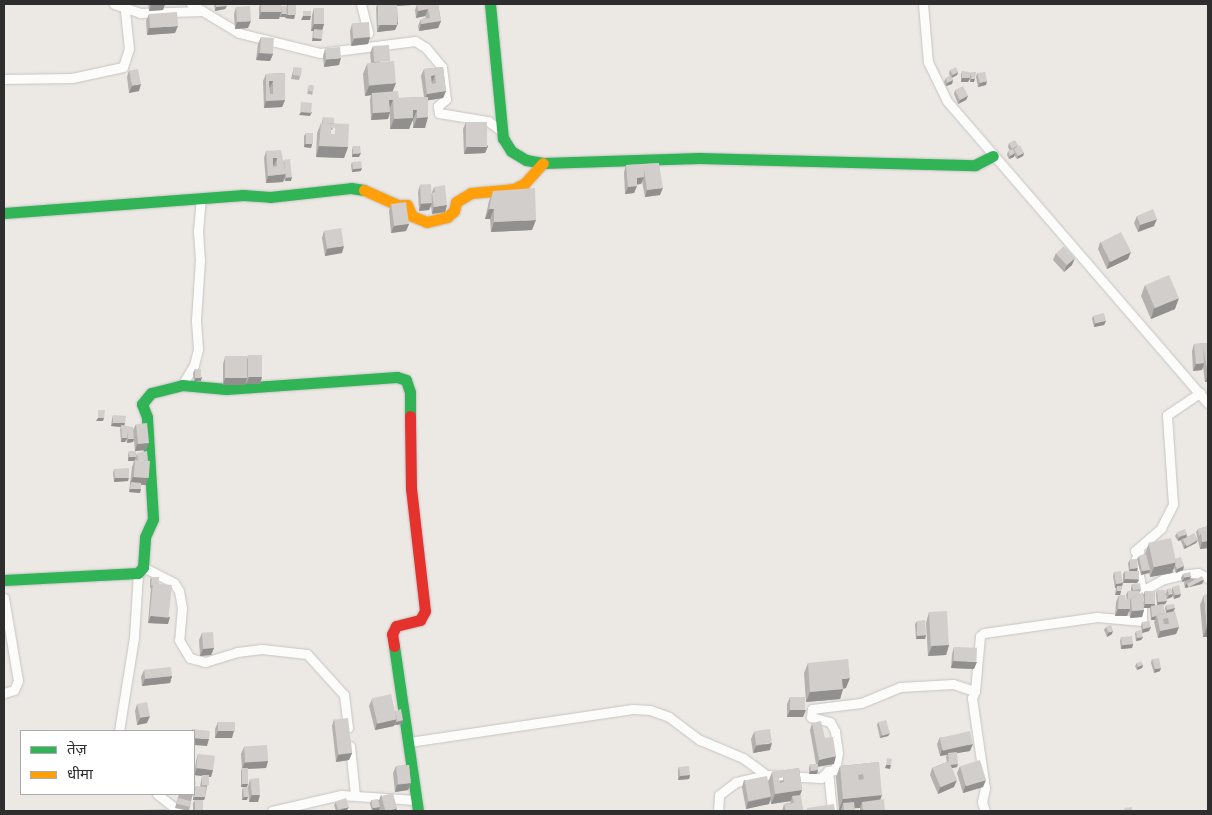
<!DOCTYPE html>
<meta charset="utf-8">
<style>
body{margin:0}
#map{position:relative;width:1212px;height:815px;overflow:hidden;background:#ece8e4;font-family:Rubik,"Noto Sans Devanagari",sans-serif}
div>[style]{position:absolute}
.roads{filter:drop-shadow(0 0 1px #c5c4c5) drop-shadow(0 0 1px #c5c4c5)}
.street>*{height:9px;margin:-4.5px;padding:0 4.5px;transform-origin:4.5px;border-radius:4.5px;background:#fcfcfb}
.fast>*{height:11px;margin:-5.5px;padding:0 5.5px;transform-origin:5.5px;border-radius:5.5px;background:#30b455}
.slow>*{height:11px;margin:-5.5px;padding:0 5.5px;transform-origin:5.5px;border-radius:5.5px;background:#ff9f0a}
.jam>*{height:11px;margin:-5.5px;padding:0 5.5px;transform-origin:5.5px;border-radius:5.5px;background:#e5322d}
.wall>*{inset:0;background:#b4b1af;transform-origin:0 0}
.shaded-wall>*{inset:0;background:#92908e}
.building>*{inset:0;background:#d1cecb;transform-origin:0 0}
span{translate:-50% -50%;white-space:nowrap;text-align:center;line-height:1.15;-webkit-text-stroke:4.5px #fff;paint-order:stroke}
.frame{position:absolute;inset:0;border:5px solid #2e2e2e;pointer-events:none}
.legend{position:absolute;left:20px;top:730px;width:175px;height:65px;box-sizing:border-box;background:#fff;border:1px solid #ababab;margin:0;padding:6px 9px;list-style:none;font-size:15px;color:#2e2e2e}
.legend li{display:flex;align-items:center;gap:10px;height:25px}
.legend b{width:25px;border:1px solid #ababab}
</style>
<div id="map">
<div class="roads">
<div class="street">
<div style="left:114px;top:4px;width:28px;rotate:19deg"></div>
<div style="left:140px;top:13px;width:62px;rotate:-1.8deg"></div>
<div style="left:191px;top:4px;width:56px;rotate:31.1deg"></div>
<div style="left:239px;top:33px;width:83px;rotate:13.9deg"></div>
<div style="left:320px;top:53px;width:96px;rotate:-7.2deg"></div>
<div style="left:415px;top:41px;width:13px;rotate:32deg"></div>
<div style="left:426px;top:48px;width:25px;rotate:50deg"></div>
<div style="left:442px;top:67px;width:32px;rotate:83deg"></div>
<div style="left:446px;top:99px;width:11px;rotate:139deg"></div>
<div style="left:438px;top:106px;width:7px;rotate:82deg"></div>
<div style="left:439px;top:113px;width:50px;rotate:9.3deg"></div>
<div style="left:488px;top:121px;width:17px;rotate:36deg"></div>
<div style="left:361px;top:4px;width:30px;rotate:76deg"></div>
<div style="left:923px;top:4px;width:58px;rotate:85.1deg"></div>
<div style="left:928px;top:62px;width:43px;rotate:64deg"></div>
<div style="left:947px;top:101px;width:399px;rotate:49.2deg"></div>
<div style="left:4px;top:79px;width:68px;rotate:-0.8deg"></div>
<div style="left:72px;top:78px;width:52px;rotate:-12.2deg"></div>
<div style="left:123px;top:67px;width:19px;rotate:-72deg"></div>
<div style="left:129px;top:49px;width:39px;rotate:-96deg"></div>
<div style="left:182px;top:385px;width:23px;rotate:-59deg"></div>
<div style="left:194px;top:365px;width:16px;rotate:-76deg"></div>
<div style="left:198px;top:349px;width:29px;rotate:-94deg"></div>
<div style="left:196px;top:320px;width:60px;rotate:-86.2deg"></div>
<div style="left:200px;top:260px;width:29px;rotate:-94deg"></div>
<div style="left:198px;top:231px;width:33px;rotate:-85deg"></div>
<div style="left:143px;top:567px;width:35px;rotate:27deg"></div>
<div style="left:174px;top:583px;width:9px;rotate:58deg"></div>
<div style="left:179px;top:591px;width:17px;rotate:80deg"></div>
<div style="left:182px;top:608px;width:32px;rotate:95deg"></div>
<div style="left:179px;top:640px;width:21px;rotate:59deg"></div>
<div style="left:190px;top:658px;width:16px;rotate:15deg"></div>
<div style="left:205px;top:662px;width:34px;rotate:-17deg"></div>
<div style="left:237px;top:652px;width:25px;rotate:-7deg"></div>
<div style="left:262px;top:649px;width:45px;rotate:6.3deg"></div>
<div style="left:307px;top:654px;width:55px;rotate:47.9deg"></div>
<div style="left:344px;top:695px;width:33px;rotate:83deg"></div>
<div style="left:1142px;top:591px;width:33px;rotate:-101deg"></div>
<div style="left:1136px;top:559px;width:8px;rotate:-67deg"></div>
<div style="left:1139px;top:552px;width:4px;rotate:-166deg"></div>
<div style="left:1135px;top:551px;width:35px;rotate:-41deg"></div>
<div style="left:1161px;top:528px;width:27px;rotate:-63deg"></div>
<div style="left:1173px;top:504px;width:89px;rotate:-93.9deg"></div>
<div style="left:1167px;top:415px;width:40px;rotate:-34deg"></div>
<div style="left:4px;top:598px;width:84px;rotate:80.4deg"></div>
<div style="left:18px;top:681px;width:10px;rotate:114deg"></div>
<div style="left:14px;top:690px;width:10px;rotate:163deg"></div>
<div style="left:975px;top:691px;width:55px;rotate:-84.8deg"></div>
<div style="left:980px;top:636px;width:5px;rotate:-37deg"></div>
<div style="left:984px;top:633px;width:114px;rotate:-8.1deg"></div>
<div style="left:1097px;top:617px;width:45px;rotate:5.1deg"></div>
<div style="left:1142px;top:621px;width:30px;rotate:-90deg"></div>
<div style="left:1142px;top:591px;width:25px;rotate:-29deg"></div>
<div style="left:1164px;top:579px;width:17px;rotate:-13deg"></div>
<div style="left:1181px;top:575px;width:17px;rotate:-7deg"></div>
<div style="left:1198px;top:573px;width:11px;rotate:27deg"></div>
<div style="left:119px;top:731px;width:95px;rotate:-80.9deg"></div>
<div style="left:134px;top:637px;width:64px;rotate:-86.4deg"></div>
<div style="left:409px;top:742px;width:226px;rotate:-8.4deg"></div>
<div style="left:633px;top:709px;width:17px;rotate:3deg"></div>
<div style="left:650px;top:710px;width:20px;rotate:20deg"></div>
<div style="left:669px;top:717px;width:39px;rotate:37deg"></div>
<div style="left:700px;top:740px;width:47px;rotate:22.7deg"></div>
<div style="left:743px;top:758px;width:29px;rotate:36deg"></div>
<div style="left:350px;top:746px;width:49px;rotate:84.2deg"></div>
<div style="left:828px;top:771px;width:40px;rotate:84.3deg"></div>
<div style="left:157px;top:794px;width:28px;rotate:38deg"></div>
<div style="left:272px;top:811px;width:71px;rotate:-13.1deg"></div>
<div style="left:341px;top:795px;width:74px;rotate:3.9deg"></div>
<div style="left:718px;top:811px;width:16px;rotate:-86deg"></div>
<div style="left:719px;top:795px;width:21px;rotate:-37deg"></div>
<div style="left:736px;top:782px;width:31px;rotate:-13deg"></div>
<div style="left:766px;top:775px;width:55px;rotate:3.1deg"></div>
<div style="left:821px;top:778px;width:10px;rotate:-45deg"></div>
<div style="left:828px;top:771px;width:7px;rotate:-8deg"></div>
<div style="left:835px;top:770px;width:17px;rotate:-80deg"></div>
<div style="left:838px;top:753px;width:22px;rotate:-98deg"></div>
<div style="left:835px;top:731px;width:10px;rotate:-119deg"></div>
<div style="left:830px;top:722px;width:20px;rotate:-165deg"></div>
<div style="left:811px;top:717px;width:8px;rotate:-83deg"></div>
<div style="left:812px;top:709px;width:49px;rotate:-7deg"></div>
<div style="left:861px;top:703px;width:42px;rotate:-22.3deg"></div>
<div style="left:900px;top:687px;width:53px;rotate:-3.2deg"></div>
<div style="left:953px;top:684px;width:23px;rotate:18deg"></div>
<div style="left:975px;top:691px;width:8px;rotate:113deg"></div>
<div style="left:972px;top:698px;width:91px;rotate:81.8deg"></div>
<div style="left:985px;top:788px;width:14px;rotate:102deg"></div>
<div style="left:982px;top:802px;width:9px;rotate:72deg"></div>
</div>
<div class="fast">
<div style="left:490px;top:4px;width:135px;rotate:84.5deg"></div>
<div style="left:503px;top:138px;width:15px;rotate:58deg"></div>
<div style="left:511px;top:151px;width:17px;rotate:31deg"></div>
<div style="left:526px;top:160px;width:17px;rotate:10deg"></div>
<div style="left:543px;top:163px;width:156px;rotate:-1.8deg"></div>
<div style="left:699px;top:158px;width:276px;rotate:1.5deg"></div>
<div style="left:975px;top:165px;width:20px;rotate:-27deg"></div>
<div style="left:4px;top:213px;width:240px;rotate:-4.3deg"></div>
<div style="left:243px;top:195px;width:27px;rotate:4deg"></div>
<div style="left:270px;top:197px;width:81px;rotate:-6.3deg"></div>
<div style="left:351px;top:188px;width:13px;rotate:9deg"></div>
<div style="left:4px;top:580px;width:134px;rotate:-3deg"></div>
<div style="left:138px;top:573px;width:8px;rotate:-50deg"></div>
<div style="left:143px;top:567px;width:30px;rotate:-86deg"></div>
<div style="left:145px;top:537px;width:20px;rotate:-66deg"></div>
<div style="left:153px;top:519px;width:102px;rotate:-93.4deg"></div>
<div style="left:147px;top:417px;width:14px;rotate:-111deg"></div>
<div style="left:142px;top:404px;width:14px;rotate:-51deg"></div>
<div style="left:151px;top:393px;width:32px;rotate:-14deg"></div>
<div style="left:182px;top:385px;width:44px;rotate:5.2deg"></div>
<div style="left:226px;top:389px;width:171px;rotate:-4deg"></div>
<div style="left:397px;top:377px;width:9px;rotate:18deg"></div>
<div style="left:406px;top:380px;width:13px;rotate:72deg"></div>
<div style="left:410px;top:392px;width:24px;rotate:90deg"></div>
<div style="left:394px;top:646px;width:167px;rotate:81.7deg"></div>
</div>
<div class="slow">
<div style="left:364px;top:190px;width:37px;rotate:24deg"></div>
<div style="left:398px;top:205px;width:9px"></div>
<div style="left:407px;top:205px;width:12px;rotate:66deg"></div>
<div style="left:412px;top:216px;width:16px;rotate:22deg"></div>
<div style="left:427px;top:222px;width:21px;rotate:-14deg"></div>
<div style="left:447px;top:217px;width:9px;rotate:-41deg"></div>
<div style="left:454px;top:211px;width:9px;rotate:-77deg"></div>
<div style="left:456px;top:202px;width:17px;rotate:-31deg"></div>
<div style="left:471px;top:193px;width:43px;rotate:-5.3deg"></div>
<div style="left:514px;top:189px;width:11px;rotate:-27deg"></div>
<div style="left:524px;top:184px;width:28px;rotate:-48deg"></div>
</div>
<div class="jam">
<div style="left:394px;top:646px;width:12px;rotate:-99deg"></div>
<div style="left:392px;top:634px;width:9px;rotate:-63deg"></div>
<div style="left:396px;top:626px;width:25px;rotate:-14deg"></div>
<div style="left:420px;top:620px;width:10px;rotate:-61deg"></div>
<div style="left:425px;top:611px;width:123px;rotate:-96.5deg"></div>
<div style="left:411px;top:489px;width:73px;rotate:-90.8deg"></div>
</div>
</div>
<div class="wall">
<div style="clip-path:polygon(148px 4px,165px 4px,163px 10px,149px 11px)"></div>
<div style="clip-path:polygon(214px 4px,226px 4px,225px 9px,215px 11px)"></div>
<div style="clip-path:polygon(260px 4px,281px 4px,281px 6px,286px 10px,287px 4px,296px 4px,294px 19px,285px 18px,285px 17px,280px 17px,280px 16px,279px 19px,259px 19px,259px 8px)"></div>
<div style="clip-path:polygon(377px 4px,412px 4px,411px 5px,397px 6px,398px 23px,395px 30px,377px 32px,376px 8px)"></div>
<div style="clip-path:polygon(417px 4px,438px 4px,441px 21px,438px 28px,419px 31px,418px 26px,421px 19px,426px 18px,425px 16px,416px 18px,415px 10px)"></div>
<div style="clip-path:polygon(236px 7px,248px 28px,235px 29px,234px 14px)"></div>
<div style="clip-path:polygon(314px 8px,324px 24px,322px 30px,322px 38px,321px 41px,312px 41px,313px 31px,311px 31px,312px 15px)"></div>
<div style="clip-path:polygon(149px 14px,175px 33px,147px 35px,146px 21px)"></div>
<div style="clip-path:polygon(352px 24px,370px 37px,368px 44px,351px 46px,350px 31px)"></div>
<div style="clip-path:polygon(261px 37px,273px 54px,270px 61px,256px 60px,258px 44px)"></div>
<div style="clip-path:polygon(373px 46px,393px 91px,399px 98px,424px 97px,421px 76px,424px 69px,443px 67px,446px 91px,443px 98px,428px 100px,425px 128px,413px 128px,413px 121px,412px 121px,409px 129px,390px 129px,390px 113px,388px 119px,371px 120px,370px 100px,371px 95px,365px 96px,363px 74px,367px 64px,371px 63px,370px 53px)"></div>
<div style="clip-path:polygon(325px 49px,339px 65px,324px 67px,323px 56px)"></div>
<div style="clip-path:polygon(294px 67px,300px 77px,299px 80px,291px 79px)"></div>
<div style="clip-path:polygon(129px 70px,139px 91px,129px 93px,127px 77px)"></div>
<div style="clip-path:polygon(950px 70px,958px 72px,957px 75px,952px 78px,953px 80px,952px 84px,946px 86px,944px 82px,946px 78px,950px 76px,949px 73px)"></div>
<div style="clip-path:polygon(962px 71px,970px 75px,971px 72px,974px 82px,970px 82px,970px 79px,968px 82px,961px 82px,961px 75px)"></div>
<div style="clip-path:polygon(285px 73px,285px 100px,282px 107px,264px 108px,263px 81px,266px 74px)"></div>
<div style="clip-path:polygon(977px 73px,986px 85px,978px 87px,976px 77px)"></div>
<div style="left:309px;top:85px;width:5px;height:9px;rotate:11deg"></div>
<div style="clip-path:polygon(955px 90px,968px 96px,966px 100px,958px 104px,954px 94px)"></div>
<div style="clip-path:polygon(evenodd,323px 117px,334px 123px,348px 147px,344px 158px,316px 157px,317px 133px,321px 123px,322px 123px,323px 117px,333px 128px,335px 128px,335px 134px,331px 134px,331px 130px,332px 130px,333px 128px)"></div>
<div style="clip-path:polygon(466px 122px,488px 146px,485px 153px,464px 154px,463px 129px)"></div>
<div style="clip-path:polygon(306px 133px,312px 144px,311px 148px,304px 147px,304px 136px)"></div>
<div style="clip-path:polygon(1009px 143px,1018px 145px,1017px 147px,1024px 153px,1023px 156px,1017px 159px,1014px 155px,1014px 157px,1009px 159px,1007px 155px,1008px 151px,1010px 151px,1008px 147px)"></div>
<div style="clip-path:polygon(353px 146px,359px 157px,352px 157px,352px 150px)"></div>
<div style="clip-path:polygon(266px 151px,283px 162px,284px 160px,291px 181px,285px 181px,284px 179px,283px 182px,266px 183px,264px 158px)"></div>
<div style="clip-path:polygon(352px 162px,361px 171px,352px 172px,351px 165px)"></div>
<div style="clip-path:polygon(659px 163px,660px 195px,645px 197px,642px 181px,641px 184px,637px 184px,634px 193px,625px 194px,624px 172px,626px 165px)"></div>
<div style="clip-path:polygon(420px 185px,431px 195px,434px 187px,447px 205px,445px 212px,432px 214px,431px 206px,429px 210px,419px 211px,418px 192px)"></div>
<div style="clip-path:polygon(493px 191px,532px 230px,491px 232px,490px 219px,485px 219px,489px 201px)"></div>
<div style="clip-path:polygon(391px 204px,409px 224px,406px 231px,391px 233px,389px 211px)"></div>
<div style="clip-path:polygon(1137px 216px,1154px 226px,1138px 232px,1134px 223px)"></div>
<div style="clip-path:polygon(324px 231px,342px 253px,325px 256px,322px 238px)"></div>
<div style="clip-path:polygon(1100px 242px,1128px 259px,1107px 269px,1098px 249px)"></div>
<div style="clip-path:polygon(1056px 253px,1072px 265px,1064px 272px,1053px 260px)"></div>
<div style="clip-path:polygon(1145px 285px,1175px 309px,1151px 319px,1141px 296px)"></div>
<div style="clip-path:polygon(1093px 316px,1106px 321px,1104px 325px,1094px 327px,1092px 319px)"></div>
<div style="clip-path:polygon(1208px 343px,1208px 391px,1207px 384px,1208px 382px,1205px 382px,1203px 367px,1202px 370px,1193px 371px,1192px 351px,1194px 344px)"></div>
<div style="clip-path:polygon(248px 356px,262px 377px,260px 384px,246px 384px,246px 381px,245px 385px,223px 385px,223px 364px,225px 357px,247px 359px)"></div>
<div style="clip-path:polygon(195px 369px,201px 381px,194px 381px,193px 373px)"></div>
<div style="clip-path:polygon(113px 415px,124px 426px,133px 430px,136px 424px,146px 450px,136px 451px,136px 456px,137px 453px,146px 485px,141px 485px,141px 489px,140px 493px,129px 492px,132px 467px,134px 461px,128px 461px,128px 455px,129px 451px,135px 451px,134px 440px,133px 442px,127px 443px,126px 439px,125px 442px,121px 442px,120px 429px,121px 427px,111px 426px,112px 419px)"></div>
<div style="clip-path:polygon(114px 469px,128px 481px,114px 482px,113px 473px)"></div>
<div style="clip-path:polygon(1208px 526px,1208px 548px,1200px 549px,1196px 532px,1198px 529px)"></div>
<div style="clip-path:polygon(1177px 533px,1198px 540px,1196px 543px,1184px 549px,1181px 541px,1181px 540px,1178px 541px,1175px 536px)"></div>
<div style="clip-path:polygon(1149px 543px,1175px 559px,1184px 566px,1183px 570px,1176px 573px,1174px 568px,1172px 573px,1150px 577px,1149px 572px,1141px 575px,1137px 560px,1137px 571px,1139px 580px,1137px 583px,1123px 583px,1123px 574px,1125px 571px,1129px 571px,1128px 563px,1130px 560px,1137px 559px,1139px 556px,1145px 554px)"></div>
<div style="clip-path:polygon(1114px 572px,1123px 583px,1120px 595px,1125px 600px,1127px 599px,1126px 595px,1128px 591px,1131px 591px,1131px 588px,1132px 584px,1141px 589px,1140px 592px,1139px 593px,1144px 602px,1143px 595px,1145px 591px,1155px 604px,1155px 606px,1157px 605px,1156px 594px,1157px 590px,1166px 593px,1167px 589px,1172px 590px,1172px 587px,1180px 597px,1174px 599px,1172px 595px,1172px 597px,1167px 599px,1166px 593px,1167px 601px,1165px 604px,1163px 605px,1165px 613px,1166px 613px,1165px 608px,1166px 605px,1175px 608px,1174px 611px,1179px 627px,1176px 634px,1158px 638px,1154px 622px,1155px 620px,1151px 620px,1150px 610px,1150px 608px,1144px 608px,1144px 610px,1142px 617px,1130px 618px,1129px 611px,1127px 616px,1115px 616px,1116px 602px,1119px 595px,1115px 595px,1116px 588px,1115px 588px,1113px 576px)"></div>
<div style="clip-path:polygon(1183px 574px,1190px 578px,1204px 580px,1202px 584px,1185px 588px,1184px 583px,1185px 581px,1182px 582px,1181px 578px)"></div>
<div style="clip-path:polygon(152px 577px,159px 584px,168px 624px,148px 623px,151px 588px,150px 588px,150px 580px)"></div>
<div style="clip-path:polygon(1204px 595px,1208px 637px,1203px 637px,1200px 605px)"></div>
<div style="clip-path:polygon(929px 612px,949px 645px,946px 655px,928px 656px,926px 623px)"></div>
<div style="clip-path:polygon(917px 621px,925px 639px,916px 639px,915px 624px)"></div>
<div style="clip-path:polygon(1142px 622px,1151px 627px,1149px 631px,1142px 633px,1141px 626px)"></div>
<div style="clip-path:polygon(1106px 627px,1112px 634px,1107px 637px,1104px 630px)"></div>
<div style="clip-path:polygon(1136px 631px,1143px 637px,1141px 640px,1136px 641px,1135px 634px)"></div>
<div style="clip-path:polygon(202px 633px,214px 648px,211px 655px,200px 656px,199px 640px)"></div>
<div style="clip-path:polygon(1121px 637px,1133px 644px,1132px 648px,1121px 649px,1120px 641px)"></div>
<div style="clip-path:polygon(954px 647px,974px 669px,951px 668px,952px 654px)"></div>
<div style="clip-path:polygon(1152px 659px,1160px 671px,1154px 673px,1151px 663px)"></div>
<div style="clip-path:polygon(808px 663px,846px 688px,843px 689px,840px 699px,806px 702px,804px 673px)"></div>
<div style="clip-path:polygon(1137px 663px,1143px 665px,1142px 668px,1137px 670px,1135px 666px)"></div>
<div style="clip-path:polygon(144px 670px,172px 676px,170px 683px,142px 686px,141px 677px)"></div>
<div style="clip-path:polygon(790px 697px,803px 717px,787px 717px,787px 704px)"></div>
<div style="clip-path:polygon(372px 699px,395px 711px,403px 720px,402px 724px,395px 725px,395px 724px,394px 726px,375px 730px,369px 706px)"></div>
<div style="clip-path:polygon(137px 704px,147px 723px,137px 725px,135px 711px)"></div>
<div style="clip-path:polygon(334px 719px,352px 753px,349px 760px,336px 762px,332px 726px)"></div>
<div style="clip-path:polygon(218px 722px,232px 738px,215px 738px,215px 729px)"></div>
<div style="clip-path:polygon(878px 722px,890px 733px,888px 736px,880px 738px,877px 725px)"></div>
<div style="clip-path:polygon(812px 723px,825px 738px,834px 764px,818px 766px,817px 774px,809px 774px,809px 768px,810px 764px,816px 764px,810px 730px)"></div>
<div style="clip-path:polygon(754px 732px,770px 750px,753px 753px,751px 739px)"></div>
<div style="clip-path:polygon(940px 737px,970px 751px,957px 753px,957px 767px,952px 768px,954px 787px,938px 794px,930px 775px,932px 768px,947px 762px,946px 757px,947px 755px,940px 756px,937px 744px)"></div>
<div style="clip-path:polygon(244px 747px,268px 761px,266px 768px,248px 769px,247px 787px,248px 787px,250px 779px,258px 802px,249px 802px,248px 788px,247px 800px,242px 800px,242px 791px,243px 787px,241px 787px,241px 771px,242px 768px,241px 754px)"></div>
<div style="clip-path:polygon(198px 754px,211px 777px,209px 777px,205px 797px,204px 800px,203px 800px,203px 811px,193px 811px,193px 803px,195px 800px,193px 800px,194px 790px,196px 786px,200px 787px,202px 776px,194px 775px,196px 761px)"></div>
<div style="clip-path:polygon(879px 762px,880px 800px,885px 811px,860px 811px,860px 808px,854px 808px,855px 811px,841px 811px,841px 810px,839px 810px,836px 777px,840px 766px)"></div>
<div style="clip-path:polygon(409px 765px,411px 783px,408px 790px,395px 792px,393px 773px,396px 766px)"></div>
<div style="clip-path:polygon(960px 766px,983px 787px,963px 793px,957px 773px)"></div>
<div style="clip-path:polygon(679px 767px,690px 775px,689px 779px,678px 780px,678px 770px)"></div>
<div style="clip-path:polygon(evenodd,799px 768px,802px 790px,800px 795px,803px 811px,782px 811px,784px 804px,790px 803px,791px 801px,771px 804px,770px 799px,769px 804px,746px 809px,742px 787px,744px 780px,768px 782px,772px 772px,799px 768px,783px 777px,783px 780px,779px 781px,779px 778px,783px 777px)"></div>
<div style="clip-path:polygon(179px 794px,193px 794px,191px 801px,189px 811px,175px 808px)"></div>
<div style="clip-path:polygon(381px 795px,397px 808px,396px 811px,380px 811px,379px 809px,379px 810px,372px 811px,370px 804px,371px 800px,379px 800px)"></div>
<div style="clip-path:polygon(336px 802px,347px 810px,344px 811px,336px 811px,334px 805px)"></div>
</div>
<div class="shaded-wall">
<div style="clip-path:polygon(151px 4px,165px 4px,163px 10px,149px 11px)"></div>
<div style="clip-path:polygon(396px 4px,412px 4px,411px 5px,395px 6px)"></div>
<div style="clip-path:polygon(227px 6px,225px 9px,215px 11px,216px 7px)"></div>
<div style="clip-path:polygon(428px 9px,425px 16px,416px 18px,418px 11px)"></div>
<div style="clip-path:polygon(261px 12px,281px 12px,279px 19px,259px 19px)"></div>
<div style="clip-path:polygon(282px 14px,287px 14px,285px 17px,280px 17px)"></div>
<div style="clip-path:polygon(287px 15px,295px 15px,294px 19px,285px 18px)"></div>
<div style="clip-path:polygon(303px 16px,311px 16px,310px 20px,301px 20px)"></div>
<div style="clip-path:polygon(251px 21px,248px 28px,235px 29px,237px 22px)"></div>
<div style="clip-path:polygon(441px 21px,438px 28px,419px 31px,421px 24px)"></div>
<div style="clip-path:polygon(398px 23px,395px 30px,377px 32px,380px 25px)"></div>
<div style="clip-path:polygon(314px 24px,324px 24px,322px 31px,311px 31px)"></div>
<div style="clip-path:polygon(178px 26px,175px 33px,147px 35px,149px 28px)"></div>
<div style="clip-path:polygon(370px 37px,368px 44px,351px 46px,354px 39px)"></div>
<div style="clip-path:polygon(313px 38px,322px 38px,321px 41px,312px 41px)"></div>
<div style="clip-path:polygon(259px 53px,273px 54px,270px 61px,256px 60px)"></div>
<div style="clip-path:polygon(341px 58px,339px 65px,324px 67px,326px 60px)"></div>
<div style="clip-path:polygon(958px 72px,957px 75px,951px 78px,953px 75px)"></div>
<div style="clip-path:polygon(435px 75px,432px 82px,428px 83px,431px 76px)"></div>
<div style="clip-path:polygon(962px 78px,970px 78px,968px 82px,961px 82px)"></div>
<div style="clip-path:polygon(971px 79px,975px 79px,974px 82px,970px 82px)"></div>
<div style="clip-path:polygon(953px 80px,952px 84px,946px 86px,947px 83px)"></div>
<div style="clip-path:polygon(269px 81px,273px 81px,270px 88px,267px 88px)"></div>
<div style="clip-path:polygon(987px 81px,986px 85px,978px 87px,980px 83px)"></div>
<div style="clip-path:polygon(396px 83px,392px 93px,372px 93px,371px 95px,365px 96px,369px 86px)"></div>
<div style="clip-path:polygon(141px 84px,139px 91px,129px 93px,132px 86px)"></div>
<div style="clip-path:polygon(446px 91px,443px 98px,424px 101px,427px 94px)"></div>
<div style="clip-path:polygon(968px 96px,966px 100px,958px 104px,960px 100px)"></div>
<div style="clip-path:polygon(285px 100px,282px 107px,264px 108px,266px 101px)"></div>
<div style="clip-path:polygon(389px 100px,393px 100px,390px 107px,387px 107px)"></div>
<div style="clip-path:polygon(413px 110px,417px 110px,409px 129px,390px 129px,394px 119px)"></div>
<div style="clip-path:polygon(301px 112px,312px 112px,310px 116px,299px 115px)"></div>
<div style="clip-path:polygon(390px 112px,388px 119px,371px 120px,373px 113px)"></div>
<div style="clip-path:polygon(428px 117px,425px 128px,413px 128px,417px 118px)"></div>
<div style="clip-path:polygon(305px 144px,312px 144px,311px 148px,304px 147px)"></div>
<div style="clip-path:polygon(319px 146px,348px 147px,344px 158px,316px 157px)"></div>
<div style="clip-path:polygon(488px 146px,485px 153px,464px 154px,467px 147px)"></div>
<div style="clip-path:polygon(361px 153px,359px 157px,352px 157px,353px 154px)"></div>
<div style="clip-path:polygon(1015px 153px,1014px 157px,1009px 159px,1010px 156px)"></div>
<div style="clip-path:polygon(1024px 153px,1023px 156px,1017px 159px,1018px 156px)"></div>
<div style="clip-path:polygon(273px 158px,277px 158px,274px 165px,270px 165px)"></div>
<div style="clip-path:polygon(362px 168px,361px 171px,352px 172px,353px 169px)"></div>
<div style="clip-path:polygon(286px 174px,283px 182px,266px 183px,268px 176px)"></div>
<div style="clip-path:polygon(292px 177px,291px 181px,285px 181px,286px 178px)"></div>
<div style="clip-path:polygon(644px 177px,641px 184px,634px 185px,637px 178px)"></div>
<div style="clip-path:polygon(637px 186px,634px 193px,625px 194px,628px 187px)"></div>
<div style="clip-path:polygon(663px 188px,660px 195px,645px 197px,647px 190px)"></div>
<div style="clip-path:polygon(432px 203px,429px 210px,419px 211px,421px 204px)"></div>
<div style="clip-path:polygon(447px 205px,445px 212px,432px 214px,434px 207px)"></div>
<div style="clip-path:polygon(489px 209px,494px 209px,490px 219px,485px 219px)"></div>
<div style="clip-path:polygon(1157px 219px,1154px 226px,1138px 232px,1140px 225px)"></div>
<div style="clip-path:polygon(536px 220px,532px 230px,491px 232px,494px 222px)"></div>
<div style="clip-path:polygon(409px 224px,406px 231px,391px 233px,394px 226px)"></div>
<div style="clip-path:polygon(344px 246px,342px 253px,325px 256px,327px 249px)"></div>
<div style="clip-path:polygon(1131px 252px,1128px 259px,1107px 269px,1109px 262px)"></div>
<div style="clip-path:polygon(1075px 258px,1072px 265px,1064px 272px,1067px 265px)"></div>
<div style="clip-path:polygon(1179px 298px,1175px 309px,1151px 319px,1154px 308px)"></div>
<div style="clip-path:polygon(1106px 321px,1104px 325px,1094px 327px,1095px 323px)"></div>
<div style="clip-path:polygon(1204px 363px,1202px 370px,1193px 371px,1196px 364px)"></div>
<div style="clip-path:polygon(1208px 375px,1208px 382px,1205px 382px)"></div>
<div style="clip-path:polygon(202px 377px,201px 381px,194px 381px,196px 378px)"></div>
<div style="clip-path:polygon(249px 377px,262px 377px,260px 384px,246px 384px)"></div>
<div style="clip-path:polygon(225px 378px,247px 378px,245px 385px,223px 385px)"></div>
<div style="clip-path:polygon(98px 418px,104px 418px,103px 421px,96px 421px)"></div>
<div style="clip-path:polygon(113px 423px,125px 423px,124px 427px,121px 425px,121px 427px,111px 426px)"></div>
<div style="clip-path:polygon(122px 438px,127px 438px,125px 442px,121px 442px)"></div>
<div style="clip-path:polygon(128px 439px,134px 439px,133px 442px,127px 443px)"></div>
<div style="clip-path:polygon(149px 443px,146px 450px,135px 451px,137px 444px)"></div>
<div style="clip-path:polygon(129px 457px,136px 457px,134px 461px,128px 461px)"></div>
<div style="clip-path:polygon(133px 477px,148px 478px,146px 485px,130px 484px)"></div>
<div style="clip-path:polygon(115px 478px,129px 478px,128px 481px,114px 482px)"></div>
<div style="clip-path:polygon(130px 489px,141px 489px,140px 493px,129px 492px)"></div>
<div style="clip-path:polygon(1187px 534px,1186px 538px,1182px 538px,1181px 540px,1178px 541px,1179px 538px)"></div>
<div style="clip-path:polygon(1198px 540px,1196px 543px,1184px 549px,1185px 545px)"></div>
<div style="clip-path:polygon(1208px 541px,1208px 548px,1200px 549px,1202px 542px)"></div>
<div style="clip-path:polygon(1176px 562px,1172px 573px,1150px 577px,1154px 567px)"></div>
<div style="clip-path:polygon(1184px 566px,1183px 570px,1176px 573px,1177px 569px)"></div>
<div style="clip-path:polygon(1138px 568px,1137px 572px,1129px 572px,1130px 569px)"></div>
<div style="clip-path:polygon(1150px 570px,1149px 573px,1141px 575px,1142px 571px)"></div>
<div style="clip-path:polygon(1191px 576px,1190px 579px,1182px 582px,1184px 578px)"></div>
<div style="clip-path:polygon(1125px 579px,1139px 580px,1137px 583px,1123px 583px)"></div>
<div style="clip-path:polygon(1204px 580px,1202px 584px,1185px 588px,1186px 584px)"></div>
<div style="clip-path:polygon(1123px 583px,1121px 587px,1117px 586px,1116px 588px,1115px 588px,1116px 584px)"></div>
<div style="clip-path:polygon(1117px 591px,1121px 591px,1120px 595px,1115px 595px)"></div>
<div style="clip-path:polygon(1173px 594px,1172px 597px,1167px 599px,1169px 595px)"></div>
<div style="clip-path:polygon(1181px 594px,1180px 597px,1174px 599px,1175px 595px)"></div>
<div style="clip-path:polygon(1167px 601px,1165px 604px,1157px 605px,1158px 602px)"></div>
<div style="clip-path:polygon(1145px 604px,1155px 604px,1154px 608px,1151px 606px,1150px 608px,1144px 608px)"></div>
<div style="clip-path:polygon(1175px 608px,1173px 612px,1166px 613px,1167px 610px)"></div>
<div style="clip-path:polygon(1118px 609px,1130px 609px,1127px 616px,1115px 616px)"></div>
<div style="clip-path:polygon(1144px 610px,1142px 617px,1130px 618px,1132px 611px)"></div>
<div style="clip-path:polygon(151px 616px,170px 617px,168px 624px,148px 623px)"></div>
<div style="clip-path:polygon(1156px 616px,1155px 620px,1151px 620px,1152px 617px)"></div>
<div style="clip-path:polygon(1151px 627px,1149px 631px,1142px 633px,1143px 629px)"></div>
<div style="clip-path:polygon(1179px 627px,1176px 634px,1158px 638px,1160px 631px)"></div>
<div style="clip-path:polygon(1207px 627px,1208px 627px,1208px 637px,1203px 637px)"></div>
<div style="clip-path:polygon(1113px 631px,1112px 634px,1107px 637px,1108px 633px)"></div>
<div style="clip-path:polygon(926px 635px,925px 639px,916px 639px,917px 636px)"></div>
<div style="clip-path:polygon(1143px 637px,1141px 640px,1136px 641px,1137px 638px)"></div>
<div style="clip-path:polygon(1133px 644px,1132px 648px,1121px 649px,1122px 645px)"></div>
<div style="clip-path:polygon(949px 645px,946px 655px,928px 656px,932px 646px)"></div>
<div style="clip-path:polygon(214px 648px,211px 655px,200px 656px,203px 649px)"></div>
<div style="clip-path:polygon(953px 661px,977px 662px,974px 669px,951px 668px)"></div>
<div style="clip-path:polygon(1143px 665px,1142px 668px,1137px 670px,1138px 667px)"></div>
<div style="clip-path:polygon(1161px 668px,1160px 671px,1154px 673px,1155px 669px)"></div>
<div style="clip-path:polygon(172px 676px,170px 683px,142px 686px,145px 679px)"></div>
<div style="clip-path:polygon(850px 678px,846px 688px,839px 689px,842px 679px)"></div>
<div style="clip-path:polygon(843px 689px,840px 699px,806px 702px,810px 692px)"></div>
<div style="clip-path:polygon(790px 710px,806px 710px,803px 717px,787px 717px)"></div>
<div style="clip-path:polygon(150px 716px,147px 723px,137px 725px,140px 718px)"></div>
<div style="clip-path:polygon(397px 719px,394px 726px,375px 730px,377px 723px)"></div>
<div style="clip-path:polygon(403px 720px,402px 724px,395px 725px,396px 722px)"></div>
<div style="clip-path:polygon(218px 731px,234px 731px,232px 738px,215px 738px)"></div>
<div style="clip-path:polygon(890px 733px,888px 736px,880px 738px,882px 735px)"></div>
<div style="clip-path:polygon(194px 738px,209px 739px,207px 746px,194px 745px)"></div>
<div style="clip-path:polygon(772px 743px,770px 750px,753px 753px,756px 746px)"></div>
<div style="clip-path:polygon(973px 744px,970px 751px,940px 756px,942px 749px)"></div>
<div style="clip-path:polygon(352px 753px,349px 760px,336px 762px,338px 755px)"></div>
<div style="clip-path:polygon(836px 756px,834px 764px,817px 767px,819px 760px)"></div>
<div style="clip-path:polygon(268px 761px,266px 768px,242px 769px,245px 762px)"></div>
<div style="clip-path:polygon(958px 764px,957px 767px,948px 769px,949px 765px)"></div>
<div style="clip-path:polygon(886px 765px,891px 765px,890px 769px,885px 768px)"></div>
<div style="clip-path:polygon(197px 768px,213px 770px,211px 777px,194px 775px)"></div>
<div style="clip-path:polygon(818px 770px,817px 774px,809px 774px,811px 771px)"></div>
<div style="clip-path:polygon(690px 775px,689px 779px,678px 780px,680px 776px)"></div>
<div style="clip-path:polygon(957px 780px,954px 787px,938px 794px,940px 787px)"></div>
<div style="clip-path:polygon(986px 780px,983px 787px,963px 793px,965px 786px)"></div>
<div style="clip-path:polygon(411px 783px,408px 790px,395px 792px,397px 785px)"></div>
<div style="clip-path:polygon(242px 784px,248px 784px,247px 787px,241px 787px)"></div>
<div style="clip-path:polygon(802px 790px,798px 800px,792px 796px,791px 801px,771px 804px,775px 794px)"></div>
<div style="clip-path:polygon(252px 795px,260px 795px,258px 802px,249px 802px)"></div>
<div style="clip-path:polygon(882px 795px,878px 806px,862px 802px,860px 808px,844px 809px,843px 803px,841px 810px,839px 810px,843px 799px)"></div>
<div style="clip-path:polygon(194px 797px,205px 797px,204px 800px,193px 800px)"></div>
<div style="clip-path:polygon(244px 797px,248px 797px,247px 800px,242px 800px)"></div>
<div style="clip-path:polygon(771px 797px,769px 804px,746px 809px,748px 802px)"></div>
<div style="clip-path:polygon(349px 807px,347px 810px,344px 811px,338px 811px,339px 810px)"></div>
<div style="clip-path:polygon(380px 807px,379px 810px,372px 811px,373px 808px)"></div>
<div style="clip-path:polygon(397px 808px,396px 811px,384px 811px)"></div>
</div>
<div class="building">
<div style="clip-path:polygon(216px 4px,226px 4px,227px 6px,216px 7px)"></div>
<div style="left:261px;top:4px;width:20px;height:8px"></div>
<div style="left:288px;top:4px;width:8px;height:11px"></div>
<div style="left:378px;top:4px;width:19px;height:21px"></div>
<div style="clip-path:polygon(417px 4px,438px 4px,441px 21px,421px 24px,421px 19px,430px 18px,428px 9px,418px 11px)"></div>
<div style="left:250px;top:6px;width:15px;height:14px;rotate:86deg"></div>
<div style="clip-path:polygon(281px 6px,286px 6px,287px 14px,282px 14px)"></div>
<div style="left:314px;top:8px;width:10px;height:16px"></div>
<div style="left:303px;top:11px;width:8px;height:5px"></div>
<div style="left:177px;top:12px;width:14px;height:28px;rotate:86deg"></div>
<div style="left:369px;top:22px;width:15px;height:17px;rotate:86deg"></div>
<div style="left:314px;top:29px;width:9px;height:9px;rotate:6deg"></div>
<div style="left:261px;top:37px;width:13px;height:16px;rotate:4deg"></div>
<div style="left:389px;top:45px;width:16px;height:16px;rotate:86deg"></div>
<div style="left:340px;top:47px;width:11px;height:15px;rotate:85deg"></div>
<div style="left:394px;top:61px;width:22px;height:27px;rotate:85deg"></div>
<div style="left:294px;top:67px;width:8px;height:8px;rotate:7deg"></div>
<div style="clip-path:polygon(evenodd,443px 67px,446px 91px,427px 94px,424px 69px,443px 67px,435px 75px,436px 83px,432px 84px,431px 76px,435px 75px)"></div>
<div style="clip-path:polygon(956px 67px,958px 72px,953px 75px,950px 70px)"></div>
<div style="left:138px;top:69px;width:15px;height:9px;rotate:79deg"></div>
<div style="clip-path:polygon(962px 71px,970px 72px,970px 78px,962px 78px)"></div>
<div style="clip-path:polygon(971px 72px,976px 72px,975px 79px,971px 79px)"></div>
<div style="clip-path:polygon(985px 72px,987px 81px,980px 83px,977px 73px)"></div>
<div style="clip-path:polygon(evenodd,285px 73px,285px 100px,266px 101px,266px 74px,285px 73px,269px 81px,273px 81px,273px 94px,270px 94px,269px 81px)"></div>
<div style="clip-path:polygon(951px 76px,953px 80px,947px 83px,946px 78px)"></div>
<div style="clip-path:polygon(309px 85px,314px 86px,313px 92px,307px 90px)"></div>
<div style="left:963px;top:86px;width:11px;height:9px;rotate:63deg"></div>
<div style="clip-path:polygon(398px 91px,399px 98px,393px 98px,393px 100px,389px 100px,390px 112px,373px 113px,372px 93px)"></div>
<div style="clip-path:polygon(428px 97px,428px 117px,417px 118px,417px 110px,413px 110px,413px 118px,394px 119px,393px 98px)"></div>
<div style="left:301px;top:102px;width:11px;height:10px;rotate:5deg"></div>
<div style="clip-path:polygon(323px 117px,334px 118px,334px 123px,323px 123px)"></div>
<div style="left:466px;top:122px;width:21px;height:25px"></div>
<div style="clip-path:polygon(evenodd,321px 123px,349px 124px,348px 147px,319px 146px,321px 123px,331px 128px,335px 128px,335px 134px,331px 134px,331px 128px)"></div>
<div style="left:306px;top:133px;width:7px;height:11px"></div>
<div style="clip-path:polygon(1015px 140px,1018px 145px,1012px 149px,1009px 143px)"></div>
<div style="clip-path:polygon(1020px 145px,1024px 153px,1018px 156px,1014px 149px)"></div>
<div style="clip-path:polygon(353px 146px,360px 146px,361px 153px,353px 154px)"></div>
<div style="clip-path:polygon(1013px 149px,1015px 153px,1010px 156px,1008px 151px)"></div>
<div style="clip-path:polygon(evenodd,281px 150px,286px 174px,268px 176px,266px 151px,281px 150px,273px 158px,277px 158px,277px 166px,273px 167px,273px 158px)"></div>
<div style="left:290px;top:159px;width:18px;height:6px;rotate:84deg"></div>
<div style="left:361px;top:161px;width:7px;height:9px;rotate:82deg"></div>
<div style="clip-path:polygon(659px 163px,663px 188px,647px 190px,644px 169px,644px 177px,637px 178px,637px 186px,628px 187px,626px 165px)"></div>
<div style="left:431px;top:184px;width:19px;height:11px;rotate:87deg"></div>
<div style="clip-path:polygon(445px 185px,447px 205px,434px 207px,432px 193px,435px 192px,434px 187px)"></div>
<div style="clip-path:polygon(535px 188px,536px 220px,494px 222px,494px 209px,489px 209px,493px 191px)"></div>
<div style="left:406px;top:202px;width:22px;height:15px;rotate:82deg"></div>
<div style="clip-path:polygon(1153px 209px,1157px 219px,1140px 225px,1137px 216px)"></div>
<div style="left:341px;top:228px;width:18px;height:17px;rotate:81deg"></div>
<div style="left:1121px;top:232px;width:22px;height:23px;rotate:63deg"></div>
<div style="left:1064px;top:246px;width:16px;height:11px;rotate:47deg"></div>
<div style="left:1169px;top:275px;width:25px;height:26px;rotate:67deg"></div>
<div style="left:1104px;top:313px;width:8px;height:11px;rotate:76deg"></div>
<div style="clip-path:polygon(1208px 343px,1208px 375px,1203px 347px,1204px 363px,1196px 364px,1194px 344px)"></div>
<div style="left:262px;top:355px;width:22px;height:14px;rotate:90deg"></div>
<div style="left:247px;top:356px;width:22px;height:22px;rotate:90deg"></div>
<div style="left:195px;top:369px;width:6px;height:9px"></div>
<div style="clip-path:polygon(98px 410px,105px 410px,104px 418px,98px 418px)"></div>
<div style="clip-path:polygon(113px 415px,126px 416px,125px 423px,113px 423px)"></div>
<div style="left:147px;top:423px;width:20px;height:11px;rotate:84deg"></div>
<div style="clip-path:polygon(121px 425px,133px 427px,134px 439px,128px 439px,127px 432px,127px 438px,122px 438px)"></div>
<div style="left:129px;top:451px;width:7px;height:6px"></div>
<div style="clip-path:polygon(147px 451px,148px 461px,138px 460px,137px 453px)"></div>
<div style="left:135px;top:460px;width:15px;height:17px;rotate:4deg"></div>
<div style="clip-path:polygon(129px 468px,129px 478px,115px 478px,114px 469px)"></div>
<div style="clip-path:polygon(131px 482px,141px 483px,141px 489px,130px 489px)"></div>
<div style="clip-path:polygon(1208px 526px,1208px 532px,1201px 533px,1199px 536px,1198px 529px)"></div>
<div style="left:1185px;top:529px;width:5px;height:9px;rotate:68deg"></div>
<div style="clip-path:polygon(1208px 532px,1208px 541px,1202px 542px,1201px 533px)"></div>
<div style="left:1194px;top:533px;width:8px;height:13px;rotate:60deg"></div>
<div style="left:1171px;top:538px;width:25px;height:23px;rotate:78deg"></div>
<div style="clip-path:polygon(1146px 554px,1150px 570px,1142px 571px,1139px 556px)"></div>
<div style="clip-path:polygon(1181px 557px,1184px 566px,1177px 569px,1175px 564px,1176px 562px,1175px 559px)"></div>
<div style="clip-path:polygon(1137px 559px,1138px 568px,1130px 569px,1130px 560px)"></div>
<div style="left:1121px;top:571px;width:12px;height:7px;rotate:81deg"></div>
<div style="left:1125px;top:571px;width:14px;height:8px"></div>
<div style="left:1190px;top:572px;width:4px;height:7px;rotate:76deg"></div>
<div style="left:1202px;top:576px;width:4px;height:17px;rotate:63deg"></div>
<div style="clip-path:polygon(152px 577px,159px 577px,159px 584px,153px 583px,153px 585px,151px 585px)"></div>
<div style="left:153px;top:583px;width:19px;height:33px;rotate:6deg"></div>
<div style="left:1140px;top:583px;width:6px;height:8px;rotate:81deg"></div>
<div style="clip-path:polygon(1179px 585px,1181px 594px,1175px 595px,1172px 587px)"></div>
<div style="clip-path:polygon(1117px 586px,1122px 586px,1121px 591px,1117px 591px)"></div>
<div style="left:1171px;top:588px;width:6px;height:4px;rotate:72deg"></div>
<div style="clip-path:polygon(1157px 590px,1165px 590px,1167px 601px,1158px 602px)"></div>
<div style="clip-path:polygon(1128px 591px,1139px 591px,1139px 594px,1131px 598px,1130px 600px,1130px 599px,1128px 599px)"></div>
<div style="left:1145px;top:591px;width:10px;height:13px"></div>
<div style="clip-path:polygon(1143px 592px,1144px 610px,1132px 611px,1131px 598px)"></div>
<div style="clip-path:polygon(1208px 594px,1208px 627px,1207px 627px,1204px 595px)"></div>
<div style="clip-path:polygon(1119px 595px,1125px 595px,1126px 602px,1126px 599px,1130px 599px,1130px 609px,1118px 609px)"></div>
<div style="clip-path:polygon(1163px 604px,1165px 613px,1157px 615px,1156px 616px,1152px 617px,1151px 606px)"></div>
<div style="clip-path:polygon(1174px 604px,1175px 608px,1167px 610px,1166px 605px)"></div>
<div style="left:947px;top:611px;width:34px;height:18px;rotate:87deg"></div>
<div style="clip-path:polygon(evenodd,1175px 611px,1179px 627px,1160px 631px,1157px 615px,1175px 611px,1168px 618px,1169px 624px,1164px 624px,1163px 619px,1168px 618px)"></div>
<div style="clip-path:polygon(925px 620px,926px 635px,917px 636px,917px 621px)"></div>
<div style="clip-path:polygon(1149px 621px,1151px 627px,1143px 629px,1142px 622px)"></div>
<div style="left:1111px;top:625px;width:6px;height:5px;rotate:72deg"></div>
<div style="clip-path:polygon(1141px 630px,1143px 637px,1137px 638px,1136px 631px)"></div>
<div style="left:213px;top:632px;width:16px;height:11px;rotate:86deg"></div>
<div style="left:1132px;top:636px;width:8px;height:11px;rotate:83deg"></div>
<div style="left:954px;top:647px;width:23px;height:14px;rotate:2deg"></div>
<div style="clip-path:polygon(1159px 658px,1161px 668px,1155px 669px,1152px 659px)"></div>
<div style="clip-path:polygon(848px 659px,850px 678px,842px 679px,843px 689px,810px 692px,808px 663px)"></div>
<div style="clip-path:polygon(1141px 661px,1143px 665px,1138px 667px,1137px 663px)"></div>
<div style="left:171px;top:667px;width:9px;height:27px;rotate:84deg"></div>
<div style="left:391px;top:694px;width:26px;height:20px;rotate:77deg"></div>
<div style="left:790px;top:697px;width:15px;height:13px"></div>
<div style="left:147px;top:702px;width:14px;height:10px;rotate:78deg"></div>
<div style="clip-path:polygon(401px 709px,403px 720px,396px 722px,397px 719px,395px 711px)"></div>
<div style="left:348px;top:718px;width:35px;height:14px;rotate:83deg"></div>
<div style="left:886px;top:720px;width:14px;height:8px;rotate:73deg"></div>
<div style="clip-path:polygon(821px 721px,825px 738px,833px 737px,836px 756px,819px 760px,812px 723px)"></div>
<div style="left:218px;top:722px;width:17px;height:9px"></div>
<div style="clip-path:polygon(192px 729px,210px 731px,209px 739px,194px 738px,194px 731px,192px 731px)"></div>
<div style="left:770px;top:729px;width:14px;height:16px;rotate:82deg"></div>
<div style="left:970px;top:731px;width:13px;height:31px;rotate:77deg"></div>
<div style="left:267px;top:745px;width:16px;height:23px;rotate:86deg"></div>
<div style="clip-path:polygon(957px 752px,958px 764px,950px 765px,949px 762px,948px 753px)"></div>
<div style="left:198px;top:754px;width:17px;height:14px;rotate:7deg"></div>
<div style="clip-path:polygon(887px 758px,892px 759px,891px 765px,886px 765px)"></div>
<div style="left:980px;top:760px;width:21px;height:21px;rotate:73deg"></div>
<div style="left:949px;top:761px;width:21px;height:18px;rotate:67deg"></div>
<div style="clip-path:polygon(evenodd,879px 762px,882px 795px,843px 799px,840px 766px,879px 762px,863px 774px,864px 779px,859px 780px,858px 775px,863px 774px)"></div>
<div style="clip-path:polygon(810px 764px,818px 764px,818px 770px,811px 771px)"></div>
<div style="left:409px;top:765px;width:18px;height:13px;rotate:84deg"></div>
<div style="left:689px;top:766px;width:9px;height:10px;rotate:84deg"></div>
<div style="left:242px;top:768px;width:6px;height:16px"></div>
<div style="clip-path:polygon(evenodd,799px 768px,802px 790px,775px 794px,772px 772px,799px 768px,783px 777px,784px 782px,780px 783px,779px 778px,783px 777px)"></div>
<div style="left:202px;top:775px;width:7px;height:10px"></div>
<div style="left:767px;top:776px;width:21px;height:23px;rotate:79deg"></div>
<div style="clip-path:polygon(259px 778px,260px 795px,252px 795px,250px 779px)"></div>
<div style="clip-path:polygon(194px 782px,196px 782px,194px 791px)"></div>
<div style="clip-path:polygon(196px 786px,206px 787px,205px 797px,194px 797px)"></div>
<div style="clip-path:polygon(243px 787px,248px 787px,248px 797px,244px 797px)"></div>
<div style="left:393px;top:793px;width:16px;height:12px;rotate:75deg"></div>
<div style="clip-path:polygon(801px 795px,803px 811px,786px 811px,784px 804px,794px 803px,792px 796px)"></div>
<div style="left:178px;top:798px;width:13px;height:6px;rotate:13deg"></div>
<div style="left:346px;top:798px;width:9px;height:11px;rotate:72deg"></div>
<div style="clip-path:polygon(378px 799px,380px 807px,373px 808px,371px 800px)"></div>
<div style="clip-path:polygon(884px 799px,885px 811px,863px 811px,862px 802px)"></div>
<div style="left:195px;top:800px;width:8px;height:11px"></div>
<div style="clip-path:polygon(854px 802px,855px 811px,844px 811px,843px 803px)"></div>
<div style="clip-path:polygon(834px 804px,835px 811px,807px 811px,807px 808px)"></div>
<div style="clip-path:polygon(1132px 807px,1132px 811px,1125px 811px,1124px 808px)"></div>
<div style="clip-path:polygon(166px 809px,166px 811px,143px 811px,143px 810px)"></div>
</div>
<div class="frame"></div>
<ul class="legend">
<li><b style="height:6px;background:#30b455"></b>तेज़</li>
<li><b style="height:6px;background:#ff9f0a"></b>धीमा</li>
</ul>
</div>
